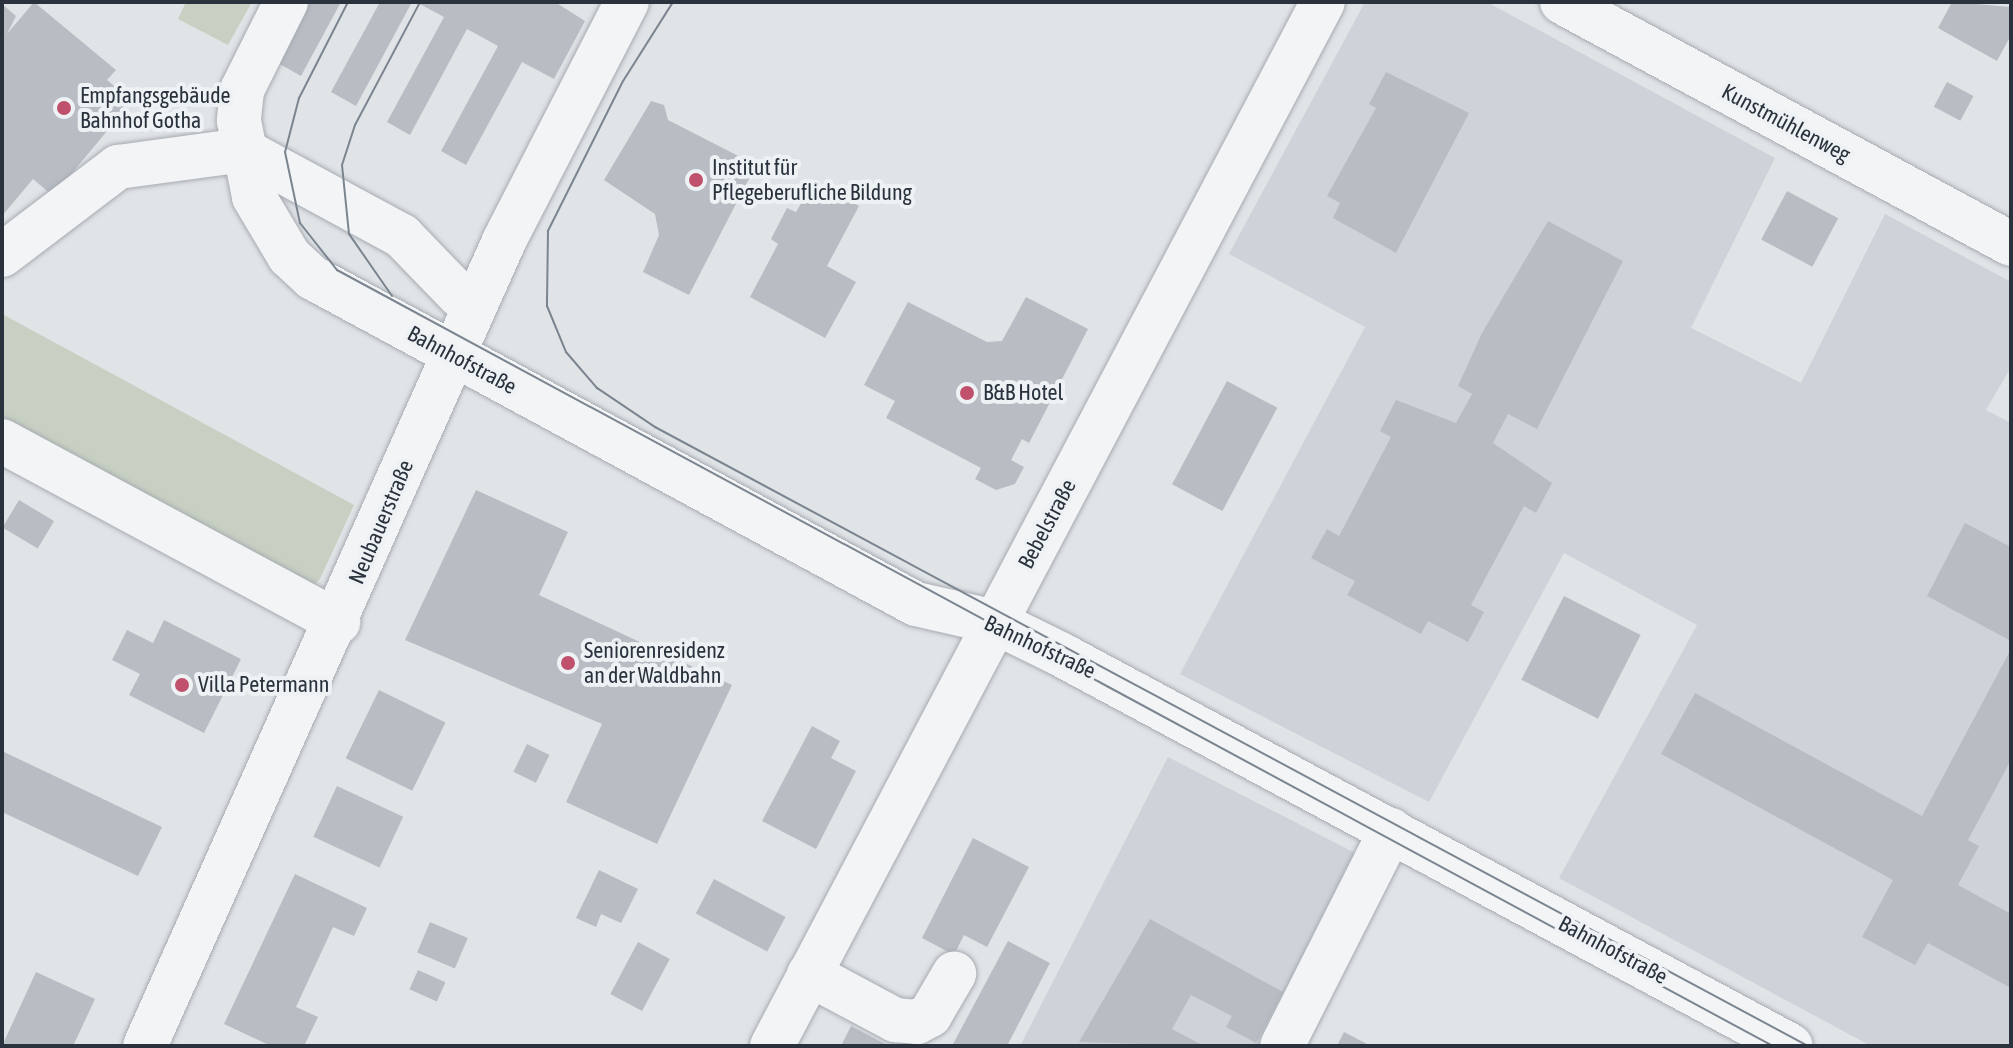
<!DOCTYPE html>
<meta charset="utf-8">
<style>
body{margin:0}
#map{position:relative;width:2013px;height:1048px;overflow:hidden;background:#e0e4e7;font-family:"Asap Condensed",sans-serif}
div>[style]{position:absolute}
.built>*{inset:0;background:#ced3d9}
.green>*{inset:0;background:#c7d0c2}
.building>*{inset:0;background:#b8bdc4;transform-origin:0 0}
.roads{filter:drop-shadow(0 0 2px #a6abb1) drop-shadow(0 0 2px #a6abb1)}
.minor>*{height:44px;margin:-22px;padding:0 22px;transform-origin:22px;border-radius:22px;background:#f2f4f6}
.tram>*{height:2px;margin:-1px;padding:0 1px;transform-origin:1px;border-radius:1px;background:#7b858f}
.dots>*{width:22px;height:22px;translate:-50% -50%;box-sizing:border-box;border:4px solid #eff2f5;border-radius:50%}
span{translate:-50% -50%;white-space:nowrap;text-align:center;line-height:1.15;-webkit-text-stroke:8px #eff2f5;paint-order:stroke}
.poi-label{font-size:22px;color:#2a333d}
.left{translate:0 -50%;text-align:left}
.street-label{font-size:22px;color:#2a333d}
.frame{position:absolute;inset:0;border:4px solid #2a333d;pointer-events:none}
</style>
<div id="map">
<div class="built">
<div style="clip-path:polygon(1365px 2px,1487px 2px,1775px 158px,1691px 328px,1801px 383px,1885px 214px,2011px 282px,2011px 367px,1986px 410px,2011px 423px,2011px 1046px,1871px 1046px,1559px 878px,1697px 625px,1564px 553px,1429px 802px,1180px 674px,1365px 327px,1229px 254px)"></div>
<div style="clip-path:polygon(1168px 757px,1392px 872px,1301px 1046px,1020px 1046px)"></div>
</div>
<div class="green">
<div style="clip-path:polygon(186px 2px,252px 2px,228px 45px,178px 19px)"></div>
<div style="clip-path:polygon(2px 314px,354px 505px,320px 579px,314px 585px,2px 426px)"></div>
</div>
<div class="building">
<div style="clip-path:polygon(34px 2px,116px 70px,107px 80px,132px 101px,53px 196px,33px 179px,2px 216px,2px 4px,16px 16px,7px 34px)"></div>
<div style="clip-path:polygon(308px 2px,341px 2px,301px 76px,276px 62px)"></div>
<div style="clip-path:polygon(380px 2px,412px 2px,356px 106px,331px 92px)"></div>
<div style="clip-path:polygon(416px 2px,555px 2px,585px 21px,554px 79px,522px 62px,466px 165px,441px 151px,498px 46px,467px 29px,410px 135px,387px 122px,444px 17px)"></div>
<div style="clip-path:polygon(1952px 2px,2011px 7px,2011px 35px,1997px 61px,1938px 28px)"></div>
<div style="clip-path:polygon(1386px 72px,1469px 113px,1396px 253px,1333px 218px,1340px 203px,1327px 196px,1376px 108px,1369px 104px)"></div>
<div style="left:1947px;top:82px;width:30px;height:28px;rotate:28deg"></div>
<div style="clip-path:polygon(651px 101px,664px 105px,668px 120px,756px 165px,689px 295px,643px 272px,659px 235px,655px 214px,604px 180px)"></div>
<div style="clip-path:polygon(814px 181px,859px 206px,827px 266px,856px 282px,825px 338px,750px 297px,778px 244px,771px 239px,787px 208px,796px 212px)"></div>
<div style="left:1787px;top:191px;width:58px;height:55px;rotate:28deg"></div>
<div style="clip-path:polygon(1548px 221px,1623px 261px,1537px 429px,1508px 414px,1493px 443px,1552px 483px,1536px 513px,1524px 506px,1471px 605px,1484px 612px,1468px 642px,1428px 621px,1421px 634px,1347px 595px,1355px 581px,1311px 558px,1327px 529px,1339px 536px,1391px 437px,1380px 431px,1396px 400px,1456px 423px,1472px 394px,1458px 386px,1482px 333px)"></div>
<div style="clip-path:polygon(1026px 297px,1088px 329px,1029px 443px,1022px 439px,1011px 460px,1024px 467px,1015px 484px,996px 490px,975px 479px,981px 468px,886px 418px,895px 401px,864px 385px,908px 302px,987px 342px,1002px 341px)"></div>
<div style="left:1227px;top:381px;width:57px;height:117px;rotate:28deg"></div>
<div style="clip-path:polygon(476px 490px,568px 532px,539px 595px,732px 685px,657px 844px,566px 802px,602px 724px,405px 640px)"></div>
<div style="left:19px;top:500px;width:41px;height:32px;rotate:31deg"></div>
<div style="clip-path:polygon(1965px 523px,2011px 547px,2011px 641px,1927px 596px)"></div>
<div style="left:1564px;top:596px;width:86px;height:94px;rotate:27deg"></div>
<div style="clip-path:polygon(164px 620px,241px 659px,204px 733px,129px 695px,140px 674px,112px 660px,127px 630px,153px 643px)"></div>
<div style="clip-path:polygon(2011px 649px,2011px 760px,1968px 840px,1979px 846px,1958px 885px,2011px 914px,2011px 988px,1928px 943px,1915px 965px,1862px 937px,1893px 880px,1661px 754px,1695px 693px,1922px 816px)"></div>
<div style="left:379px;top:690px;width:74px;height:76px;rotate:26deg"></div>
<div style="clip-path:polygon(812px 726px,840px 741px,831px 758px,856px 771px,816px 849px,762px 821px)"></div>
<div style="left:527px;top:744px;width:25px;height:31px;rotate:26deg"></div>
<div style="clip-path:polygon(2px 751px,162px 827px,138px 876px,2px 812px)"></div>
<div style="left:337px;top:786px;width:73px;height:56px;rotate:25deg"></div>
<div style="clip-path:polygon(973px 838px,1029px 867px,987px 947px,964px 935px,954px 955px,922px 938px)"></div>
<div style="clip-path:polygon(599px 870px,638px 889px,621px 923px,601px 914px,596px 927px,576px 918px)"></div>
<div style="clip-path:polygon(295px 874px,367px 908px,354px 936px,333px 927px,296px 1007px,318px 1017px,304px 1046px,271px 1046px,224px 1024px)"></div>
<div style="left:714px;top:879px;width:81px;height:39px;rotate:28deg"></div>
<div style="clip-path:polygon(1150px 919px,1283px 992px,1256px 1043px,1226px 1027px,1232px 1016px,1191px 995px,1172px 1029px,1204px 1046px,1079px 1042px)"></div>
<div style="left:430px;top:922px;width:41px;height:33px;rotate:23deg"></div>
<div style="clip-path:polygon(1008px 941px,1050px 963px,1007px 1046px,952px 1046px)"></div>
<div style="left:638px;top:942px;width:36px;height:59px;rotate:28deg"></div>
<div style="left:418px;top:970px;width:30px;height:21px;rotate:24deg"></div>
<div style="clip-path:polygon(36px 972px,95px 999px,73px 1046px,2px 1046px)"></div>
<div style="clip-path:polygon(851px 1026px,889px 1046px,841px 1046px)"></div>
<div style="clip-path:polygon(1344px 1032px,1371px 1046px,1337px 1046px)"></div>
</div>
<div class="roads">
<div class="minor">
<div style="left:286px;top:2px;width:98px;rotate:116.6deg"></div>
<div style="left:242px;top:90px;width:31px;rotate:96deg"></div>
<div style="left:239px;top:121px;width:77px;rotate:78.8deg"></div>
<div style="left:254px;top:197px;width:69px;rotate:59.3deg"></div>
<div style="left:289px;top:256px;width:33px;rotate:43deg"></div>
<div style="left:313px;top:278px;width:685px;rotate:28.4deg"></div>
<div style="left:916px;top:604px;width:81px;rotate:12.8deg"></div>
<div style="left:995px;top:622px;width:72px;rotate:26.2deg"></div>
<div style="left:1060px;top:654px;width:829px;rotate:28.2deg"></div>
<div style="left:1562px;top:2px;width:510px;rotate:28.32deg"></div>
<div style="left:2px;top:255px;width:146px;rotate:-37.2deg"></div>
<div style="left:118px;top:167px;width:126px;rotate:-7.7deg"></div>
<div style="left:243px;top:150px;width:181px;rotate:28.4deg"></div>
<div style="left:402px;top:236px;width:83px;rotate:46deg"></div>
<div style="left:2px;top:441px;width:382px;rotate:28.3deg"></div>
<div style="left:809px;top:974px;width:98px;rotate:28.1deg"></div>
<div style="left:895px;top:1020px;width:22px;rotate:5deg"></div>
<div style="left:917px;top:1022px;width:15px;rotate:-28deg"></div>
<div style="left:930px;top:1015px;width:48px;rotate:-59.7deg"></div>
<div style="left:145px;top:1046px;width:881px;rotate:-65.96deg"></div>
<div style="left:504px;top:241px;width:269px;rotate:-62.8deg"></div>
<div style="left:772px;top:1046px;width:1180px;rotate:-62.18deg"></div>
<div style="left:1282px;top:1046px;width:242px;rotate:-63.2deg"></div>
</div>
</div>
<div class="tram">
<div style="left:348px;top:2px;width:108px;rotate:117deg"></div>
<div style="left:299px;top:98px;width:56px;rotate:104.5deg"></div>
<div style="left:285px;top:152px;width:73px;rotate:78.1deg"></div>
<div style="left:300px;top:223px;width:60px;rotate:51.8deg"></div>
<div style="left:337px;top:270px;width:1632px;rotate:28.39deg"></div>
<div style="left:673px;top:2px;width:93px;rotate:122.3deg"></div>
<div style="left:623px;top:81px;width:168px;rotate:116.6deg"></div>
<div style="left:548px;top:231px;width:75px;rotate:90.8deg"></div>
<div style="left:547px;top:306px;width:50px;rotate:67.6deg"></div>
<div style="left:566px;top:352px;width:48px;rotate:49.3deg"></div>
<div style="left:597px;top:388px;width:70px;rotate:33.9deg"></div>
<div style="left:655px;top:427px;width:1309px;rotate:28.23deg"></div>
<div style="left:392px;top:296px;width:75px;rotate:-124.7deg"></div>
<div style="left:349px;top:234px;width:69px;rotate:-95.8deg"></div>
<div style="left:342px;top:165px;width:42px;rotate:-72deg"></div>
<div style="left:355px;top:125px;width:139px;rotate:-62.1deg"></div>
</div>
<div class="dots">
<div style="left:64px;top:108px;background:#c0516c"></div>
<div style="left:696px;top:180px;background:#c0516c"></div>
<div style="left:967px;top:393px;background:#c0516c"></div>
<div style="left:568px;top:663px;background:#c0516c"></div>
<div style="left:182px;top:685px;background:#c0516c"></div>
</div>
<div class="poi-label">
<span class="left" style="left:80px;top:108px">Empfangsgebäude<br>Bahnhof Gotha</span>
<span class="left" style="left:712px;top:180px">Institut für<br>Pflegeberufliche Bildung</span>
<span class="left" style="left:983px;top:393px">B&amp;B Hotel</span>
<span class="left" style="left:584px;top:663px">Seniorenresidenz<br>an der Waldbahn</span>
<span class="left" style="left:198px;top:685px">Villa Petermann</span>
</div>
<div class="street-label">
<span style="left:1786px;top:123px;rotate:28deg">Kunstmühlenweg</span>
<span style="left:462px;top:360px;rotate:28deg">Bahnhofstraße</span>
<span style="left:381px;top:522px;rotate:-67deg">Neubauerstraße</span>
<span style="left:1047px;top:524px;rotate:-62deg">Bebelstraße</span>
<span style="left:1040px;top:647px;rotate:25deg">Bahnhofstraße</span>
<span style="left:1613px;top:950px;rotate:28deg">Bahnhofstraße</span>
</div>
<div class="frame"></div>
</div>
